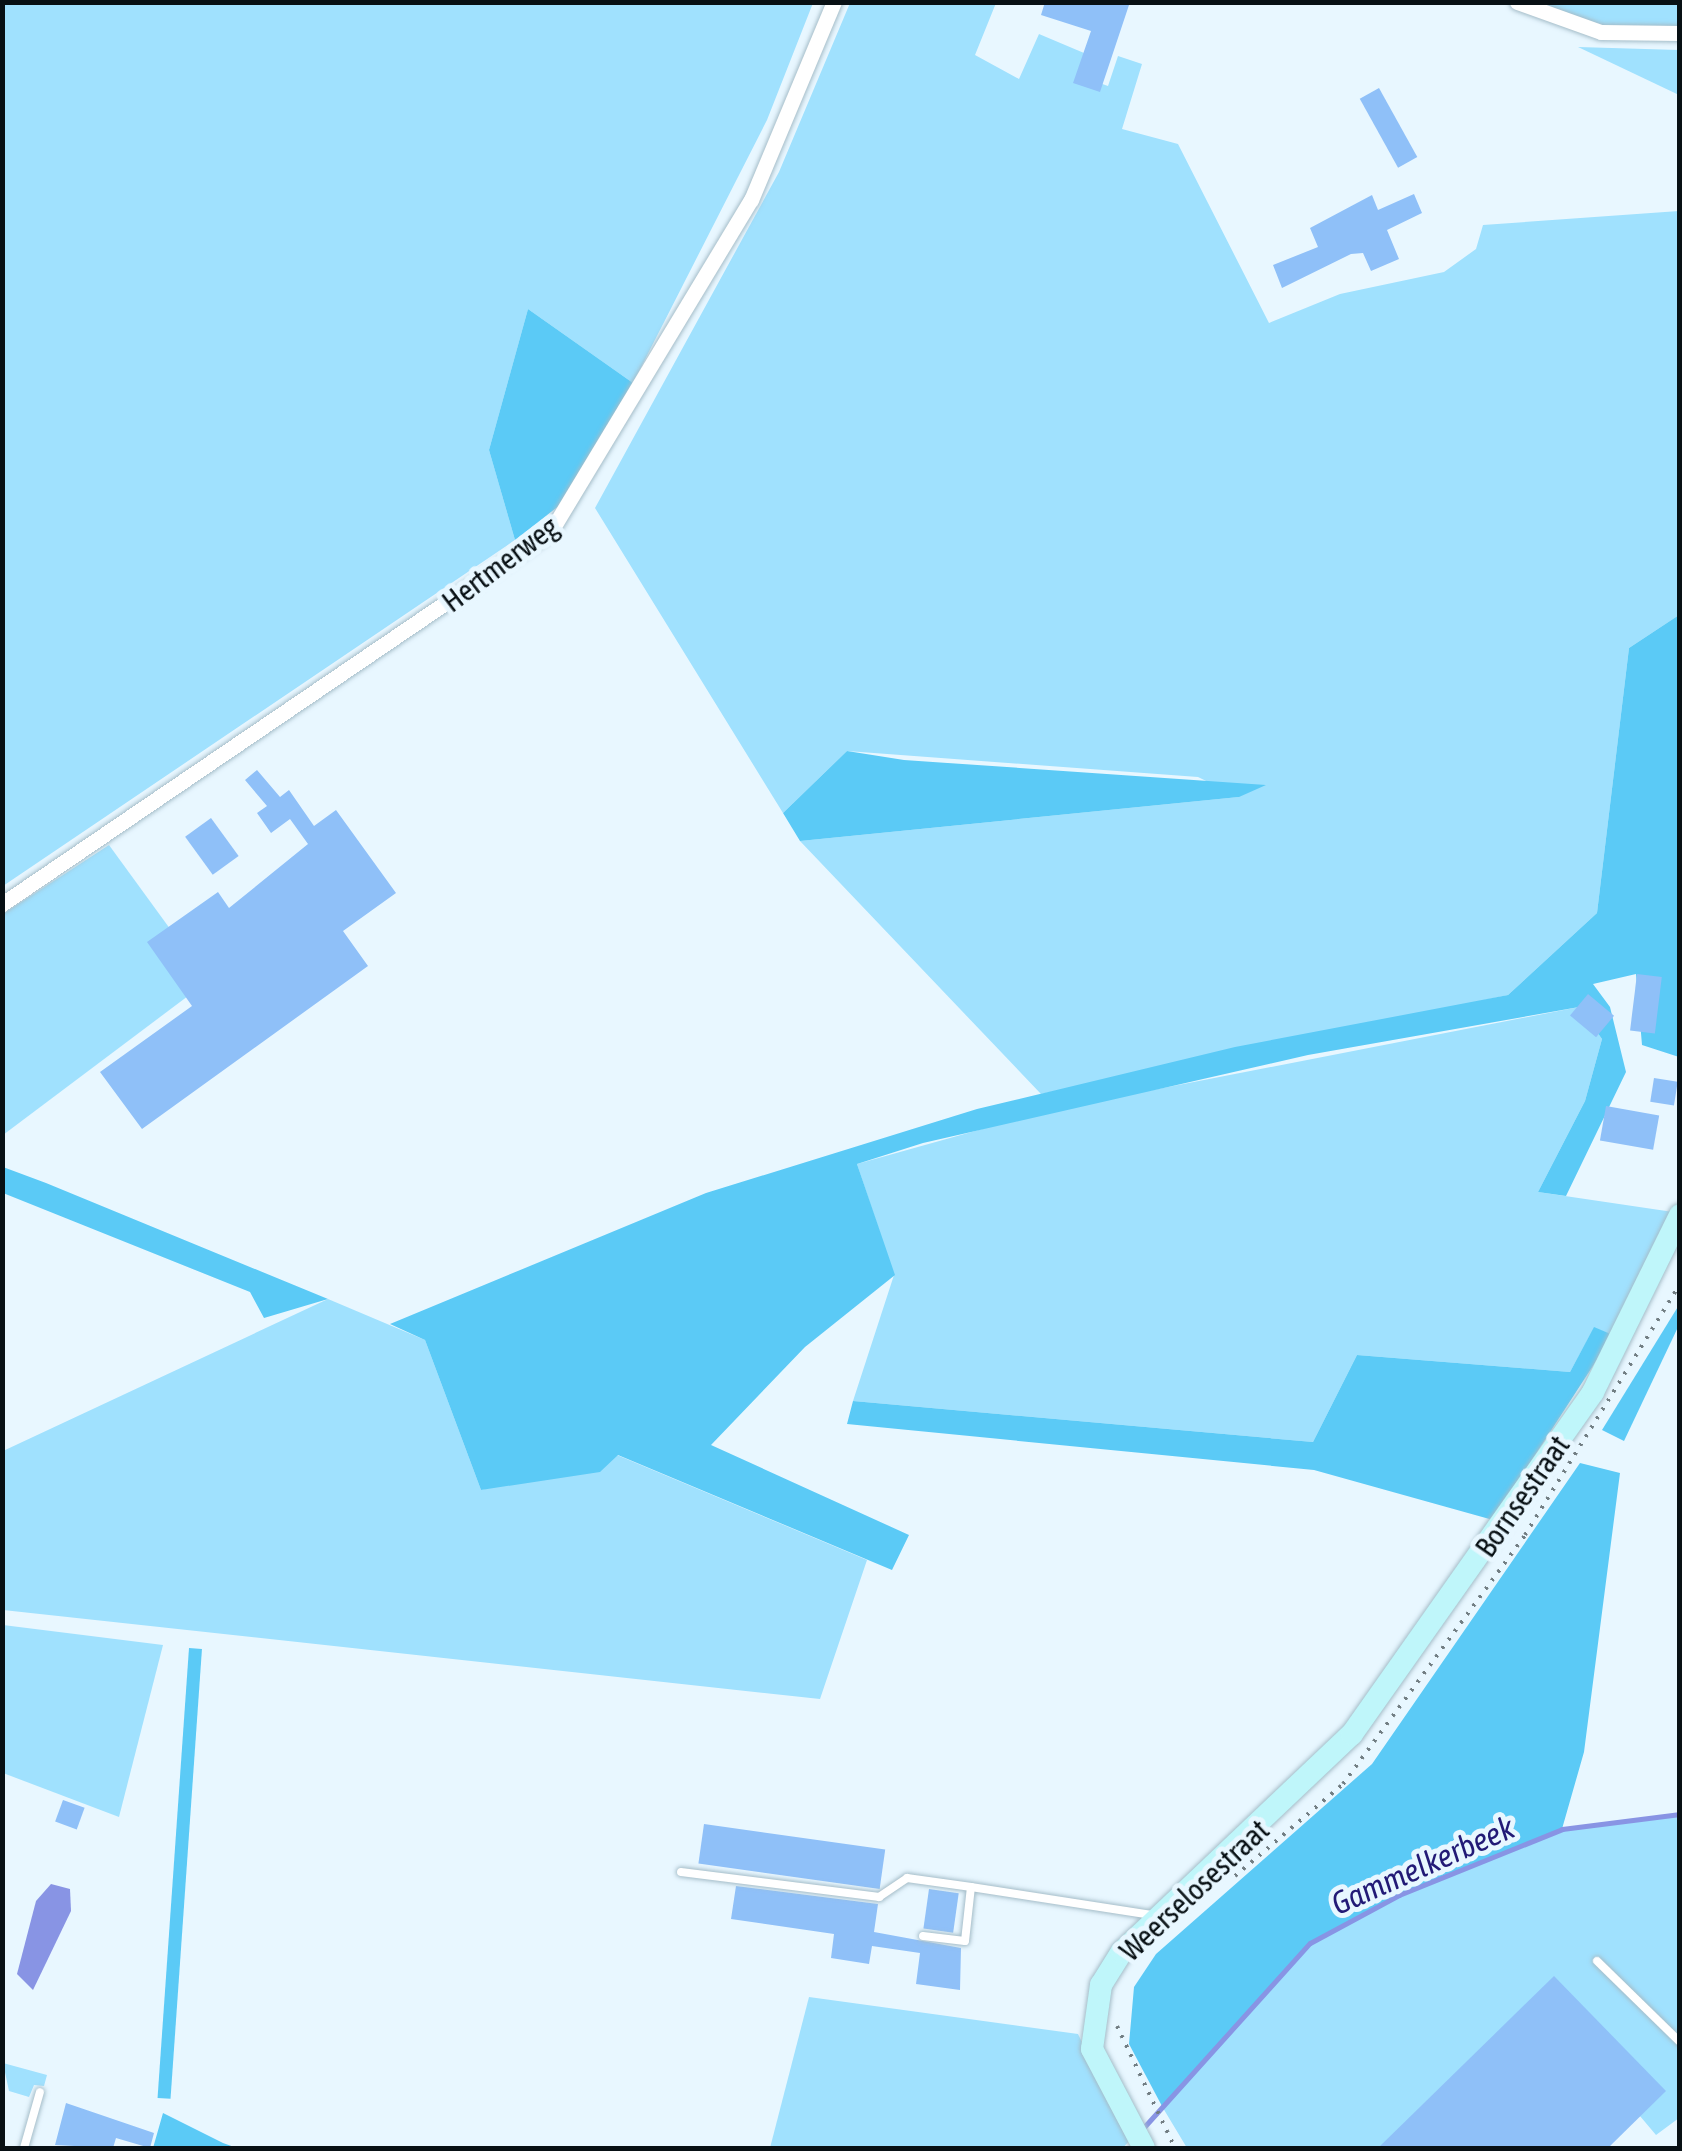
<!DOCTYPE html>
<style>
body{margin:0}
#map{position:relative;width:1682px;height:2151px;overflow:hidden;background:#e8f7ff;font-family:"Asap Condensed",sans-serif}
div>[style]{position:absolute}
.green>*{inset:0;background:#a0e1fe}
.forest>*{inset:0;background:#5bcaf6;transform-origin:0 0}
.water>*{inset:0;background:#8894e4}
.stream>*{height:5px;margin:-2.5px;padding:0 2.5px;transform-origin:2.5px;border-radius:2.5px;background:#8894e4}
.building>*{inset:0;background:#8fc0f8;transform-origin:0 0}
.path>*{height:4px;margin-top:-2px;transform-origin:0;background:repeating-linear-gradient(90deg,#727e83 0 2.5px,transparent 0 10.5px)}
.roads{filter:drop-shadow(0 0 2px #a5bdc9) drop-shadow(0 0 2px #a5bdc9)}
.lane>*{height:8px;margin:-4px;padding:0 4px;transform-origin:4px;border-radius:4px;background:#fff}
.street>*{height:15px;margin:-7.5px;padding:0 7.5px;transform-origin:7.5px;border-radius:7.5px;background:#fff}
.secondary>*{height:22px;margin:-11px;padding:0 11px;transform-origin:11px;border-radius:11px;background:#bff6fa}
span{translate:-50% -50%;white-space:nowrap;text-align:center;line-height:1.15;-webkit-text-stroke:10px #e8f7ff;paint-order:stroke}
.street-label{font-size:30px;color:#081014}
.water-label{font-size:32px;color:#221a76;font-style:italic}
.frame{position:absolute;inset:0;border:5px solid #081014;pointer-events:none}
</style>
<div id="map">
<div class="green">
<div style="clip-path:polygon(3px 3px,813px 3px,767px 120px,633px 383px,528px 309px,489px 450px,515px 540px,3px 886px)"></div>
<div style="clip-path:polygon(850px 3px,996px 3px,975px 55px,1019px 79px,1039px 34px,1084px 53px,1077px 75px,1108px 86px,1118px 56px,1142px 64px,1122px 129px,1178px 144px,1269px 323px,1340px 294px,1444px 272px,1476px 249px,1483px 225px,1679px 211px,1679px 615px,1629px 648px,1597px 913px,1508px 995px,1041px 1094px,800px 841px,1239px 797px,1198px 777px,847px 751px,783px 813px,595px 508px,779px 172px)"></div>
<div style="clip-path:polygon(1526px 3px,1679px 3px,1679px 26px,1598px 31px)"></div>
<div style="clip-path:polygon(1578px 47px,1679px 50px,1679px 95px)"></div>
<div style="clip-path:polygon(109px 845px,208px 981px,3px 1135px,3px 914px)"></div>
<div style="clip-path:polygon(1579px 1007px,1602px 1039px,1585px 1101px,1538px 1192px,1673px 1212px,1613px 1335px,1594px 1328px,1570px 1372px,1357px 1355px,1313px 1442px,853px 1401px,894px 1275px,857px 1164px,1050px 1110px)"></div>
<div style="clip-path:polygon(328px 1299px,425px 1340px,481px 1490px,617px 1455px,867px 1560px,820px 1699px,3px 1610px,3px 1451px)"></div>
<div style="clip-path:polygon(3px 1625px,163px 1645px,119px 1817px,3px 1773px)"></div>
<div style="clip-path:polygon(1679px 1814px,1679px 2118px,1656px 2135px,1596px 2064px,1513px 2148px,1187px 2148px,1163px 2108px,1310px 1943px,1399px 1895px,1562px 1829px)"></div>
<div style="clip-path:polygon(809px 1997px,1078px 2034px,1129px 2141px,1123px 2148px,770px 2148px)"></div>
<div style="clip-path:polygon(3px 2063px,47px 2075px,44px 2086px,34px 2085px,29px 2097px,9px 2091px)"></div>
</div>
<div class="forest">
<div style="clip-path:polygon(528px 309px,633px 383px,560px 505px,515px 540px,489px 450px)"></div>
<div style="clip-path:polygon(1679px 615px,1679px 1057px,1642px 1045px,1636px 974px,1593px 984px,1610px 1007px,1626px 1072px,1566px 1196px,1538px 1192px,1585px 1101px,1602px 1039px,1579px 1007px,1308px 1055px,923px 1143px,857px 1164px,895px 1275px,805px 1347px,711px 1445px,909px 1535px,892px 1570px,618px 1455px,600px 1472px,481px 1490px,425px 1340px,390px 1324px,706px 1193px,977px 1109px,1235px 1047px,1508px 995px,1597px 913px,1629px 648px)"></div>
<div style="clip-path:polygon(847px 751px,904px 760px,1266px 785px,1239px 797px,800px 841px,783px 813px)"></div>
<div style="clip-path:polygon(3px 1167px,46px 1183px,328px 1299px,264px 1318px,250px 1292px,3px 1193px)"></div>
<div style="clip-path:polygon(1679px 1305px,1679px 1325px,1624px 1441px,1602px 1430px)"></div>
<div style="clip-path:polygon(1594px 1327px,1613px 1335px,1493px 1520px,1314px 1470px,847px 1424px,853px 1401px,1313px 1442px,1357px 1355px,1570px 1372px)"></div>
<div style="clip-path:polygon(1580px 1463px,1620px 1473px,1584px 1752px,1562px 1829px,1399px 1895px,1310px 1943px,1163px 2108px,1129px 2044px,1134px 1987px,1156px 1954px,1372px 1764px)"></div>
<div style="left:189px;top:1648px;width:13px;height:451px;rotate:4deg"></div>
<div style="clip-path:polygon(163px 2113px,223px 2143px,237px 2148px,153px 2148px)"></div>
</div>
<div class="water">
<div style="clip-path:polygon(51px 1884px,70px 1889px,71px 1911px,33px 1990px,17px 1974px,36px 1901px)"></div>
</div>
<div class="stream">
<div style="left:1145px;top:2126px;width:246px;rotate:-48deg"></div>
<div style="left:1310px;top:1943px;width:101px;rotate:-28.3deg"></div>
<div style="left:1399px;top:1895px;width:176px;rotate:-22deg"></div>
<div style="left:1562px;top:1829px;width:119px;rotate:-7.2deg"></div>
</div>
<div class="building">
<div style="clip-path:polygon(1045px 2px,1130px 2px,1100px 92px,1073px 83px,1091px 31px,1041px 15px)"></div>
<div style="left:1379px;top:88px;width:79px;height:22px;rotate:61deg"></div>
<div style="clip-path:polygon(1414px 194px,1422px 213px,1387px 230px,1399px 259px,1371px 271px,1363px 253px,1351px 254px,1282px 288px,1273px 265px,1318px 247px,1310px 228px,1372px 195px,1378px 210px)"></div>
<div style="clip-path:polygon(257px 770px,280px 797px,289px 790px,314px 826px,336px 810px,396px 893px,343px 931px,368px 966px,142px 1129px,100px 1072px,192px 1006px,147px 942px,218px 892px,229px 908px,308px 844px,290px 819px,271px 833px,257px 813px,267px 806px,245px 780px)"></div>
<div style="left:211px;top:818px;width:47px;height:32px;rotate:54deg"></div>
<div style="left:1637px;top:974px;width:25px;height:57px;rotate:7deg"></div>
<div style="left:1588px;top:994px;width:34px;height:28px;rotate:40deg"></div>
<div style="left:1654px;top:1078px;width:24px;height:24px;rotate:9deg"></div>
<div style="left:1606px;top:1106px;width:54px;height:35px;rotate:10deg"></div>
<div style="left:63px;top:1800px;width:23px;height:23px;rotate:20deg"></div>
<div style="left:704px;top:1824px;width:183px;height:40px;rotate:8deg"></div>
<div style="clip-path:polygon(736px 1886px,878px 1904px,874px 1932px,961px 1948px,960px 1990px,916px 1984px,920px 1953px,872px 1946px,869px 1964px,831px 1958px,834px 1934px,731px 1919px)"></div>
<div style="left:929px;top:1889px;width:30px;height:40px;rotate:8deg"></div>
<div style="clip-path:polygon(1554px 1976px,1666px 2091px,1608px 2148px,1378px 2148px)"></div>
<div style="clip-path:polygon(66px 2103px,154px 2133px,150px 2148px,116px 2138px,113px 2148px,55px 2145px)"></div>
</div>
<div class="path">
<div style="left:1235px;top:1876px;width:142px;rotate:-40.4deg"></div>
<div style="left:1343px;top:1784px;width:308px;rotate:-53.8deg"></div>
<div style="left:1525px;top:1535px;width:295px;rotate:-58.3deg"></div>
<div style="left:1117px;top:2026px;width:135px;rotate:64.6deg"></div>
</div>
<div class="roads">
<div class="lane">
<div style="left:681px;top:1872px;width:200px;rotate:7.2deg"></div>
<div style="left:879px;top:1897px;width:34px;rotate:-34deg"></div>
<div style="left:907px;top:1878px;width:65px;rotate:8deg"></div>
<div style="left:923px;top:1936px;width:42px;rotate:6.8deg"></div>
<div style="left:965px;top:1941px;width:54px;rotate:-83.7deg"></div>
<div style="left:971px;top:1887px;width:183px;rotate:8.8deg"></div>
<div style="left:1597px;top:1961px;width:116px;rotate:44.3deg"></div>
<div style="left:24px;top:2148px;width:58px;rotate:-74.1deg"></div>
</div>
<div class="street">
<div style="left:1517px;top:2px;width:89px;rotate:19.7deg"></div>
<div style="left:1601px;top:32px;width:79px;rotate:0.7deg"></div>
<div style="left:2px;top:904px;width:664px;rotate:-34.19deg"></div>
<div style="left:551px;top:531px;width:387px;rotate:-58.9deg"></div>
<div style="left:751px;top:200px;width:215px;rotate:-67.3deg"></div>
</div>
<div class="secondary">
<div style="left:1144px;top:2148px;width:112px;rotate:-117.7deg"></div>
<div style="left:1092px;top:2049px;width:65px;rotate:-82deg"></div>
<div style="left:1101px;top:1985px;width:39px;rotate:-58deg"></div>
<div style="left:1122px;top:1952px;width:317px;rotate:-43.5deg"></div>
<div style="left:1352px;top:1734px;width:418px;rotate:-54.8deg"></div>
<div style="left:1593px;top:1392px;width:197px;rotate:-63.8deg"></div>
</div>
</div>
<div class="street-label">
<span style="left:500px;top:564px;rotate:-37deg">Hertmerweg</span>
<span style="left:1522px;top:1496px;rotate:-55deg">Bornsestraat</span>
<span style="left:1194px;top:1890px;rotate:-43deg">Weerselosestraat</span>
</div>
<div class="water-label">
<span style="left:1423px;top:1866px;rotate:-24deg">Gammelkerbeek</span>
</div>
<div class="frame"></div>
</div>
